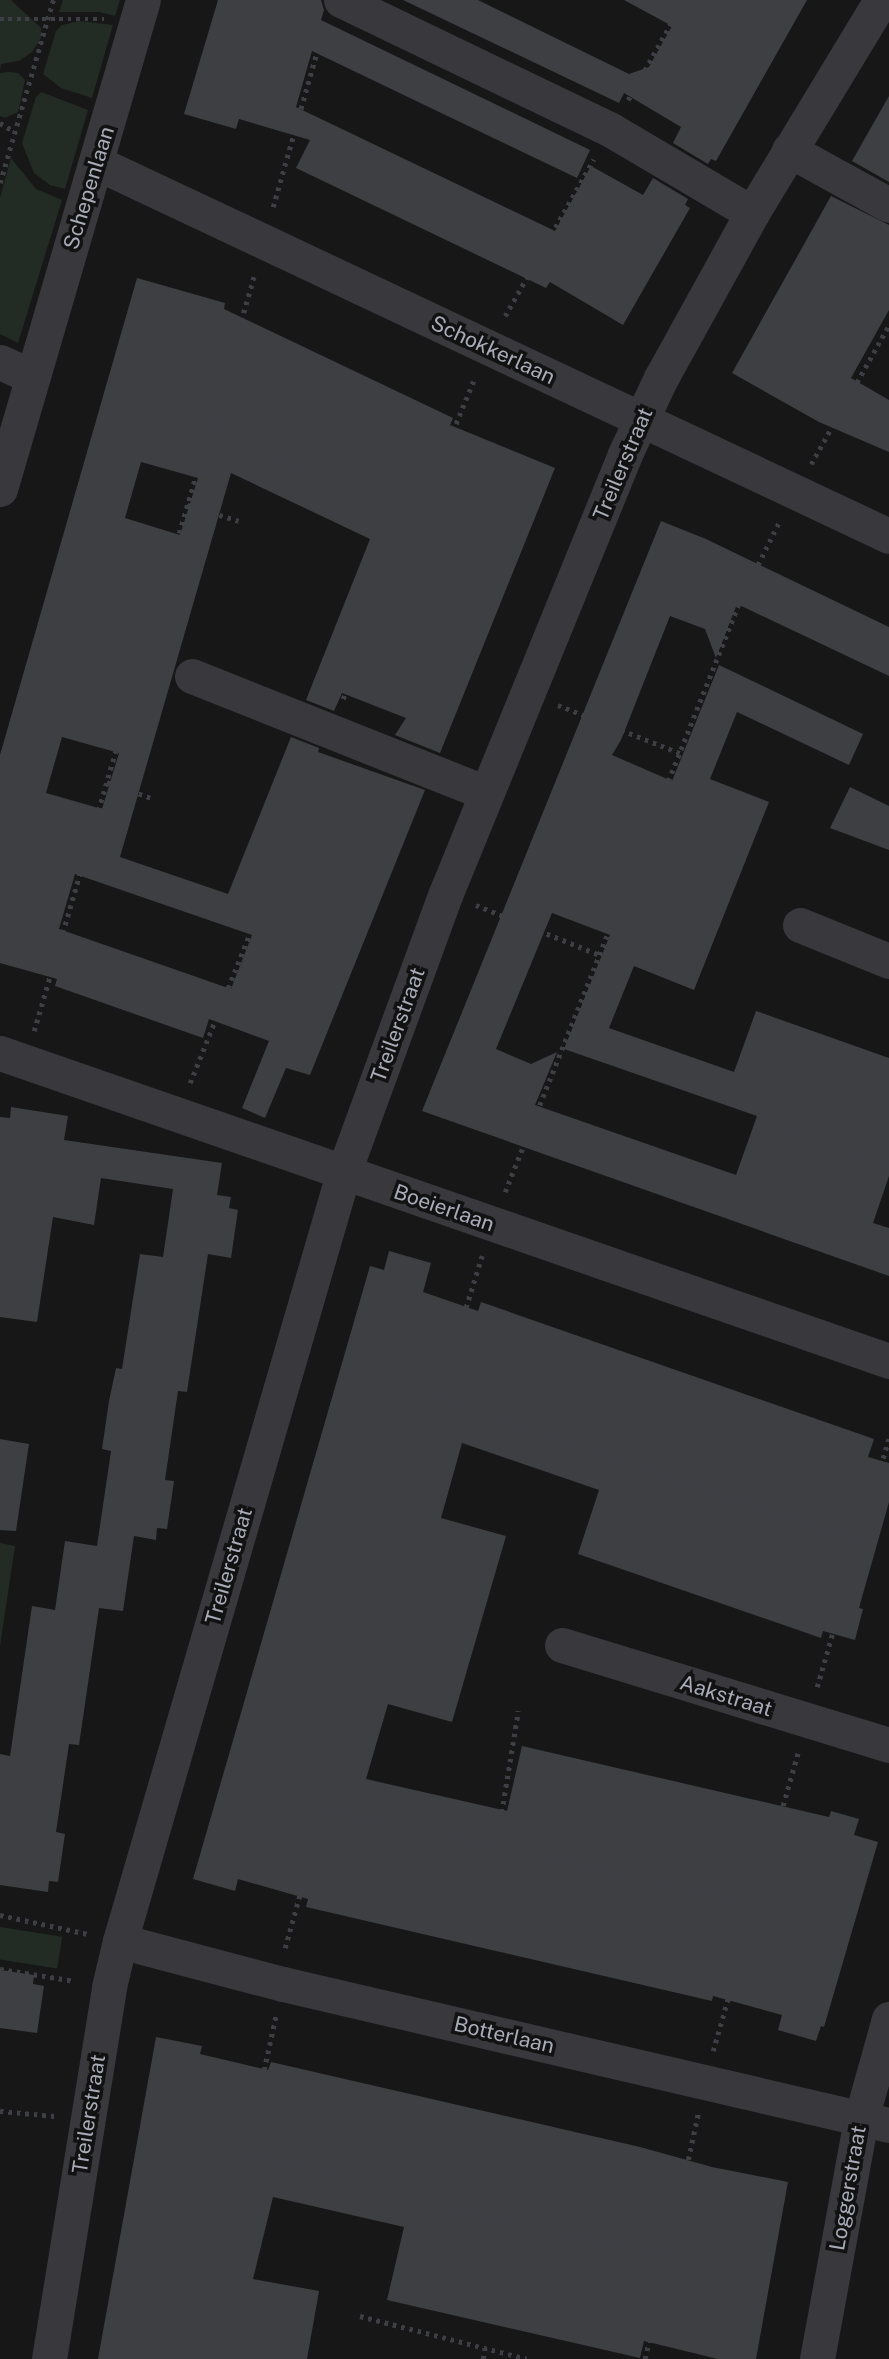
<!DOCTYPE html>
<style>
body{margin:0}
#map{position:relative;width:889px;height:2359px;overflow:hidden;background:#171718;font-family:"Public Sans",sans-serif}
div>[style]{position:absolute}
.green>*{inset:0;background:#232b25;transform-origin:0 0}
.building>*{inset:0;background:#3e3f42}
.path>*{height:4.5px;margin-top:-2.25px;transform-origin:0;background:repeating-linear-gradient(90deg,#3e3f44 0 3.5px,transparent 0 8.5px)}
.minor>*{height:35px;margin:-17.5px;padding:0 17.5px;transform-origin:17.5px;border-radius:17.5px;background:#38383d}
span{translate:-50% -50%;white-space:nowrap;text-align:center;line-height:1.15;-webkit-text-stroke:7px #121213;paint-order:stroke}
.street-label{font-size:21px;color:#a9acb8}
</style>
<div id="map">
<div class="green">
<div style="clip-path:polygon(0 0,11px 0,41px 28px,41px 38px,32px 52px,19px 61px,1px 64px,0 70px)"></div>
<div style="clip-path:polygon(63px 0,120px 0,115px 16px,99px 12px,59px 12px)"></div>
<div style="clip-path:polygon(79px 21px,113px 25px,92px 98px,61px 88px,43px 74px,56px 31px,62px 25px)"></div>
<div style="clip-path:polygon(9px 72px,18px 73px,25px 80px,18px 112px,5px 118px,0 116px,0 73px)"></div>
<div style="clip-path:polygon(41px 92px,88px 110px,65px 189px,50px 185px,34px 173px,22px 143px,36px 97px)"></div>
<div style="clip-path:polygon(11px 158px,36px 189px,62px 200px,18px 343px,0 334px,0 198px)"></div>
<div style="clip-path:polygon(0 1543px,15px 1546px,0 1646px)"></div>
<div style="left:0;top:1927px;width:63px;height:32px;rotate:9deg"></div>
</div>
<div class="building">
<div style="clip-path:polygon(218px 0,321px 0,324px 10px,321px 20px,590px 150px,577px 178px,312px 51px,296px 107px,555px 231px,591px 166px,643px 195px,653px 178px,688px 199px,685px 205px,690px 208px,623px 325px,550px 282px,546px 288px,296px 168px,310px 140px,239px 119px,236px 129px,184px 114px)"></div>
<div style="clip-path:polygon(403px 0,478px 0,629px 74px,649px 67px,672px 26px,624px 0,807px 0,716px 161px,711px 159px,708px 164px,673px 143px,681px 127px,624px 93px,619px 103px)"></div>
<div style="clip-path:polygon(889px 96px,889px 182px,852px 161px)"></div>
<div style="clip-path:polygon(831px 196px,889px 225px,889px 310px,851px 378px,889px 400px,889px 452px,819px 422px,732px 373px)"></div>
<div style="clip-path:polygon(evenodd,137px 278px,225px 303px,224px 309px,453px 418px,450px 425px,555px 468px,440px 753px,395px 735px,406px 718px,342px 693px,334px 711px,306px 700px,370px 539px,231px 473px,120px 857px,228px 894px,291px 737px,319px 748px,318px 752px,425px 790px,310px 1075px,286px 1068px,265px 1118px,242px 1108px,269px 1041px,209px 1019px,203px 1038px,55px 986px,57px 979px,0 963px,0 755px,137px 278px,141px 462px,198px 478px,180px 535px,125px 518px,141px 462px,137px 278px,62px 737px,119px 753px,102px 809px,46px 793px,62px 737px,137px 278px,75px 874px,252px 935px,231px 989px,59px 929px,75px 874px)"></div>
<div style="clip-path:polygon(evenodd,661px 521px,706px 539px,889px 627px,889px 676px,737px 604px,716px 658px,705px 629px,670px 616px,621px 740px,612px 755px,672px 781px,719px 665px,863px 734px,849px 765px,737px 712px,710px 779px,769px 802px,694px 990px,634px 966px,609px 1028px,734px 1072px,756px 1011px,889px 1058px,889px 1176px,873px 1223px,889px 1228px,889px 1276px,422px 1111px,661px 521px,552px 913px,610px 935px,564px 1049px,757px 1116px,736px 1175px,535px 1105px,557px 1052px,531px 1064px,496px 1049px,552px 913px)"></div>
<div style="clip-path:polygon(850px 787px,889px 806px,889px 850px,830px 828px)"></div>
<div style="clip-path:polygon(11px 1107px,68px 1116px,64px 1140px,222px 1163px,217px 1195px,231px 1197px,229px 1208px,238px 1210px,231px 1258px,208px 1254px,187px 1392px,178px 1391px,165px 1480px,174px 1481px,167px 1529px,157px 1528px,156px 1540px,134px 1536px,123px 1611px,99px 1608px,79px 1745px,69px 1744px,56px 1832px,65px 1834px,58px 1882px,49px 1881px,48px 1892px,0 1885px,0 1754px,10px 1756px,32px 1606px,55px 1610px,65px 1541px,97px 1546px,111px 1451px,102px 1449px,109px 1401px,116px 1368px,122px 1369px,140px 1254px,163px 1257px,173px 1189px,101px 1178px,94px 1225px,53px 1217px,37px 1322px,0 1317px,0 1117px,10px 1118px)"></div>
<div style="clip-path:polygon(389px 1251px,431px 1263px,423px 1292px,478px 1311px,481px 1302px,874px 1439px,868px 1457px,889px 1463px,889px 1502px,859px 1608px,863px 1609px,855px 1640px,823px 1631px,821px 1638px,578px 1554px,599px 1490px,462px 1443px,441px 1518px,506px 1536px,452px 1722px,388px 1704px,366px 1779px,507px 1811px,522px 1746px,829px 1817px,831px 1811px,859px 1819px,854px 1835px,878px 1842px,824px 2027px,821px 2026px,816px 2041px,778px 2030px,782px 2015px,713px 1996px,712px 2001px,306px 1907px,308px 1899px,238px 1879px,235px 1891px,193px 1879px,370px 1266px,384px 1270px)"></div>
<div style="clip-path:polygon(0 1439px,29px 1444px,16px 1531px,0 1530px)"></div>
<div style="clip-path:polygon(0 1970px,34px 1975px,33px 1984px,44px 1986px,37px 2033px,0 2028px)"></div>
<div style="clip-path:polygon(156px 2037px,202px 2046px,200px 2054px,268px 2070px,271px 2062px,640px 2147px,712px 2167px,788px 2182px,756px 2359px,718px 2359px,644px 2341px,640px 2358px,387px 2300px,404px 2227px,273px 2197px,253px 2279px,319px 2291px,307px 2359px,98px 2359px)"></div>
</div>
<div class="path">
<div style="left:0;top:19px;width:104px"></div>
<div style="left:628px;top:100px;width:115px;rotate:-60.8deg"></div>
<div style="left:0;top:123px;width:16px;rotate:30deg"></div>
<div style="left:0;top:183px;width:191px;rotate:-73.8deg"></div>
<div style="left:273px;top:207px;width:187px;rotate:-74.2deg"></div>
<div style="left:505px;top:316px;width:180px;rotate:-60.5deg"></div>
<div style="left:211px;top:423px;width:157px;rotate:25.7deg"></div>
<div style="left:811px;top:464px;width:159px;rotate:-60.7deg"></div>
<div style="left:187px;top:505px;width:54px;rotate:17.1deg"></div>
<div style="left:343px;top:699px;width:348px;rotate:-67.7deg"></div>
<div style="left:558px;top:705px;width:131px;rotate:21.5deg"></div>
<div style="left:107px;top:782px;width:50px;rotate:19.9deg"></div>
<div style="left:476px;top:905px;width:134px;rotate:22deg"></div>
<div style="left:34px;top:1031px;width:790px;rotate:-73.75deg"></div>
<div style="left:190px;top:1083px;width:345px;rotate:-68.2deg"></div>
<div style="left:774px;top:1126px;width:122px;rotate:19.2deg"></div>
<div style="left:505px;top:1192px;width:634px;rotate:-68.33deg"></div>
<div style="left:739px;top:603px;width:93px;rotate:-63.7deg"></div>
<div style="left:438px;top:1397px;width:445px;rotate:19deg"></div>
<div style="left:817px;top:1687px;width:259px;rotate:-73.9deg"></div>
<div style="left:322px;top:1807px;width:441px;rotate:12.6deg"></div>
<div style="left:496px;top:1846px;width:137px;rotate:-80.7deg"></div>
<div style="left:0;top:1915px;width:90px;rotate:12.2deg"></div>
<div style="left:285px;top:1948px;width:572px;rotate:-74.48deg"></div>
<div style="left:438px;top:1397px;width:148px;rotate:-72.7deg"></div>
<div style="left:0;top:1969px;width:76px;rotate:9.1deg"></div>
<div style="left:713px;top:2051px;width:310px;rotate:-74.1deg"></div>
<div style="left:0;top:2111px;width:55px;rotate:5.2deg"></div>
<div style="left:246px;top:2152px;width:135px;rotate:13.3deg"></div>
<div style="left:417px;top:2200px;width:256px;rotate:12.8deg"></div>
<div style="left:360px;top:2316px;width:172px;rotate:14.4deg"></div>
<div style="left:206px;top:2336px;width:329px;rotate:-77.7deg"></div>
<div style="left:483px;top:2359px;width:11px;rotate:-80deg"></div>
<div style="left:645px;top:2359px;width:252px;rotate:-77.8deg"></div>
</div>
<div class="minor">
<div style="left:341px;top:0;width:300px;rotate:25.7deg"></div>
<div style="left:611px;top:130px;width:164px;rotate:30.5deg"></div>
<div style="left:789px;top:150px;width:114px;rotate:28.8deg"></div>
<div style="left:97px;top:163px;width:875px;rotate:25.22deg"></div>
<div style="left:0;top:362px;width:35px;rotate:24deg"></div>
<div style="left:0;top:489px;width:509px;rotate:-73.7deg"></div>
<div style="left:192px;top:676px;width:316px;rotate:21.7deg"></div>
<div style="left:800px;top:925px;width:96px;rotate:22deg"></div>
<div style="left:0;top:1053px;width:941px;rotate:19.11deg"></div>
<div style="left:562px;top:1645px;width:342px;rotate:17deg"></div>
<div style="left:120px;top:1941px;width:169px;rotate:14.8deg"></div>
<div style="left:283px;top:1984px;width:622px;rotate:13.1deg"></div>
<div style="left:49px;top:2359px;width:377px;rotate:-80.8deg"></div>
<div style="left:109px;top:1987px;width:47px;rotate:-76.6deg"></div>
<div style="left:120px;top:1941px;width:799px;rotate:-73.79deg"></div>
<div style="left:343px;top:1174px;width:299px;rotate:-69.9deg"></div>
<div style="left:446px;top:893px;width:474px;rotate:-67.8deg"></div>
<div style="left:625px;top:454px;width:84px;rotate:-64.7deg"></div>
<div style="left:661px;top:378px;width:188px;rotate:-61.1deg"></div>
<div style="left:752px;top:213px;width:249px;rotate:-58.8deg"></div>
<div style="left:817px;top:2359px;width:244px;rotate:-79.6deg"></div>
<div style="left:861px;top:2119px;width:104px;rotate:-74.4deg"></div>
</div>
<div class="street-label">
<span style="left:89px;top:188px;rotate:-73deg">Schepenlaan</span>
<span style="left:493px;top:350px;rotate:25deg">Schokkerlaan</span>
<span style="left:623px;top:464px;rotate:-67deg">Treilerstraat</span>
<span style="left:398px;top:1025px;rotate:-70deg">Treilerstraat</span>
<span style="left:444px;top:1208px;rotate:19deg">Boeierlaan</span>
<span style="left:229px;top:1566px;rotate:-74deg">Treilerstraat</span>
<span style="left:726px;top:1696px;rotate:17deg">Aakstraat</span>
<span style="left:504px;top:2035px;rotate:13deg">Botterlaan</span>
<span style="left:89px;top:2114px;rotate:-81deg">Treilerstraat</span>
<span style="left:848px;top:2188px;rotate:-80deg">Loggerstraat</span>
</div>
</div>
